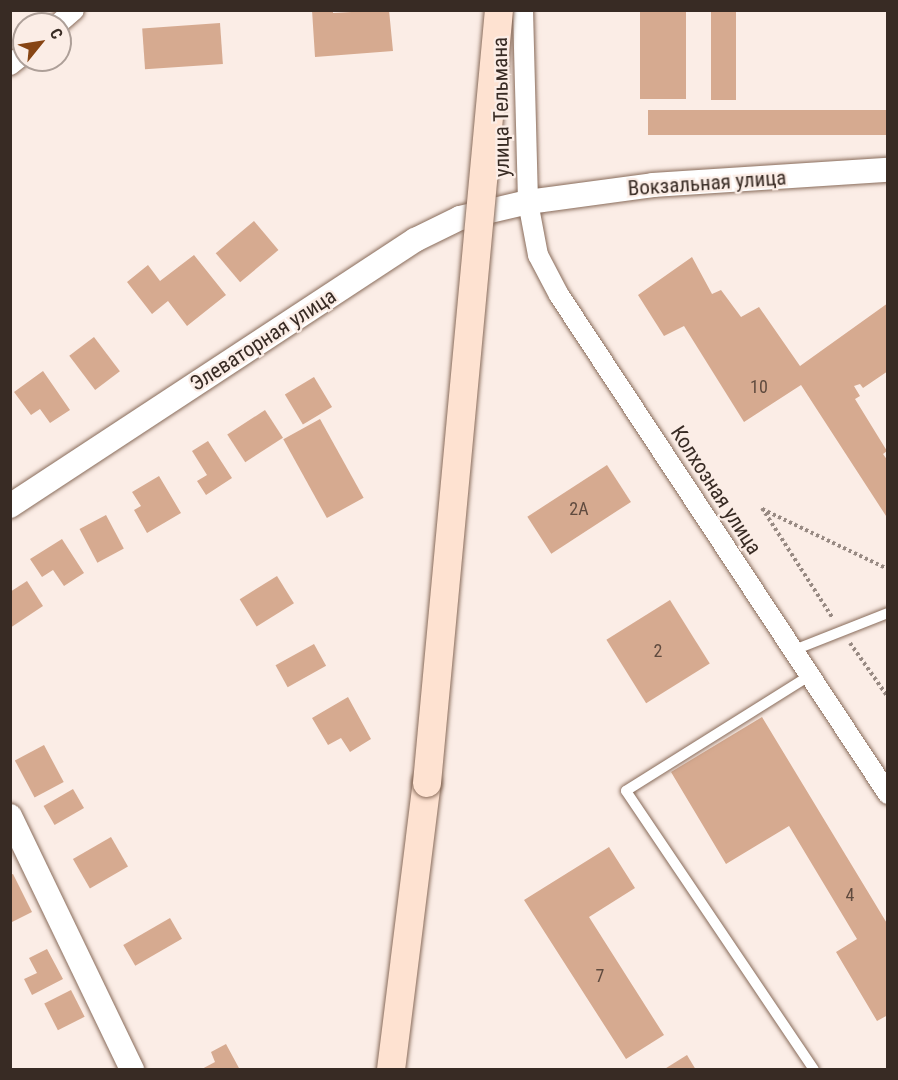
<!DOCTYPE html>
<meta charset="utf-8">
<style>
body{margin:0}
#map{position:relative;width:898px;height:1080px;overflow:hidden;background:#fbede6;font-family:"Roboto Condensed",sans-serif}
div>[style]{position:absolute}
.building>*{inset:0;background:#d6aa90;transform-origin:0 0}
.path>*{height:4px;margin-top:-2px;transform-origin:0;background:repeating-linear-gradient(90deg,#988a83 0 3px,transparent 0 6px)}
.roads{filter:drop-shadow(0 0 2px #886b5a) drop-shadow(0 0 2px #886b5a)}
.service>*{height:10px;margin:-5px;padding:0 5px;transform-origin:5px;border-radius:5px;background:#fff}
.minor>*{height:20px;margin:-10px;padding:0 10px;transform-origin:10px;border-radius:10px;background:#fff}
.tertiary>*{height:24px;margin:-12px;padding:0 12px;transform-origin:12px;border-radius:12px;background:#fff}
.secondary>*{height:28px;margin:-14px;padding:0 14px;transform-origin:14px;border-radius:14px;background:#fee2d1}
.bridges{filter:drop-shadow(0 0 2px #886b5a) drop-shadow(0 0 2px #886b5a)}
.secondary-bridge>*{height:28px;margin:-14px;padding:0 14px;transform-origin:14px;border-radius:14px;background:#fee2d1}
span{translate:-50% -50%;white-space:nowrap;text-align:center;line-height:1.15;-webkit-text-stroke:4.5px #fbede6;paint-order:stroke}
.number-label{font-size:18px;color:#604b3f}
.number-label span{-webkit-text-stroke-width:0}
.street-label{font-size:21px;color:#382b24}
.frame{position:absolute;inset:0;border:12px solid #382b24;pointer-events:none}
.north{position:absolute;left:12px;top:12px;width:60px;height:60px;box-sizing:border-box;background:#fbede6;border:2px solid #ad9f98;border-radius:50%;rotate:60deg;font-size:16px;font-weight:700;line-height:24px;text-align:center;color:#382b24}
.north::after{content:'';display:block;margin:auto;width:21px;height:27px;background:#874514;clip-path:polygon(50% 0,100% 100%,50% 72%,0 100%)}
</style>
<div id="map">
<div class="building">
<div style="clip-path:polygon(312px 10px,333px 10px,333px 13px,389px 10px,393px 51px,315px 57px)"></div>
<div style="left:640px;top:10px;width:46px;height:89px"></div>
<div style="left:711px;top:10px;width:25px;height:90px"></div>
<div style="left:220px;top:23px;width:41px;height:78px;rotate:86deg"></div>
<div style="left:888px;top:110px;width:25px;height:240px;rotate:90deg"></div>
<div style="left:254px;top:221px;width:38px;height:50px;rotate:50deg"></div>
<div style="clip-path:polygon(194px 255px,226px 295px,187px 326px,168px 301px,152px 314px,127px 282px,148px 265px,160px 281px)"></div>
<div style="clip-path:polygon(692px 257px,712px 294px,721px 290px,741px 317px,759px 307px,800px 366px,888px 303px,888px 371px,863px 388px,860px 384px,854px 386px,860px 396px,855px 399px,887px 451px,883px 454px,888px 461px,888px 519px,801px 385px,744px 422px,684px 326px,664px 336px,638px 295px)"></div>
<div style="left:94px;top:337px;width:43px;height:31px;rotate:53deg"></div>
<div style="clip-path:polygon(43px 371px,70px 410px,50px 423px,40px 409px,31px 415px,14px 392px)"></div>
<div style="left:314px;top:377px;width:35px;height:34px;rotate:59deg"></div>
<div style="left:265px;top:410px;width:33px;height:45px;rotate:57deg"></div>
<div style="left:320px;top:419px;width:90px;height:42px;rotate:61deg"></div>
<div style="clip-path:polygon(208px 441px,232px 478px,206px 495px,197px 481px,207px 475px,192px 451px)"></div>
<div style="left:607px;top:465px;width:44px;height:95px;rotate:57deg"></div>
<div style="clip-path:polygon(159px 476px,181px 513px,147px 533px,134px 510px,141px 506px,132px 492px)"></div>
<div style="left:106px;top:515px;width:38px;height:30px;rotate:62deg"></div>
<div style="clip-path:polygon(62px 539px,84px 573px,64px 586px,53px 570px,42px 577px,30px 559px)"></div>
<div style="left:277px;top:576px;width:32px;height:44px;rotate:58deg"></div>
<div style="clip-path:polygon(27px 581px,43px 606px,10px 628px,10px 592px)"></div>
<div style="left:670px;top:600px;width:75px;height:75px;rotate:58deg"></div>
<div style="left:314px;top:644px;width:25px;height:44px;rotate:61deg"></div>
<div style="clip-path:polygon(348px 697px,371px 739px,350px 752px,341px 738px,328px 745px,312px 718px)"></div>
<div style="clip-path:polygon(762px 717px,888px 925px,888px 1015px,877px 1021px,836px 952px,857px 939px,789px 826px,726px 864px,671px 772px)"></div>
<div style="left:44px;top:745px;width:42px;height:33px;rotate:62deg"></div>
<div style="left:73px;top:789px;width:22px;height:34px;rotate:60deg"></div>
<div style="left:111px;top:837px;width:34px;height:44px;rotate:60deg"></div>
<div style="clip-path:polygon(609px 847px,635px 888px,589px 917px,664px 1035px,626px 1059px,524px 900px)"></div>
<div style="clip-path:polygon(13px 874px,32px 912px,10px 923px,10px 875px)"></div>
<div style="left:170px;top:918px;width:24px;height:54px;rotate:60deg"></div>
<div style="clip-path:polygon(47px 949px,63px 979px,32px 995px,24px 979px,37px 973px,29px 958px)"></div>
<div style="left:71px;top:990px;width:30px;height:30px;rotate:63deg"></div>
<div style="clip-path:polygon(226px 1044px,240px 1070px,200px 1070px,215px 1062px,211px 1052px)"></div>
<div style="clip-path:polygon(687px 1055px,696px 1070px,663px 1070px)"></div>
</div>
<div class="path">
<div style="left:762px;top:508px;width:130px;rotate:57.3deg"></div>
<div style="left:762px;top:509px;width:140px;rotate:25.5deg"></div>
<div style="left:850px;top:643px;width:66px;rotate:54.9deg"></div>
</div>
<div class="roads">
<div class="service">
<div style="left:794px;top:650px;width:101px;rotate:-21.5deg"></div>
<div style="left:809px;top:676px;width:216px;rotate:147.9deg"></div>
<div style="left:626px;top:791px;width:336px;rotate:56deg"></div>
</div>
<div class="minor">
<div style="left:523px;top:10px;width:192px;rotate:88.5deg"></div>
<div style="left:528px;top:202px;width:54px;rotate:79.3deg"></div>
<div style="left:538px;top:255px;width:45px;rotate:62.3deg"></div>
<div style="left:559px;top:295px;width:598px;rotate:56.6deg"></div>
<div style="left:58px;top:24px;width:21px;rotate:-41deg"></div>
<div style="left:10px;top:65px;width:18px;rotate:-38deg"></div>
</div>
<div class="tertiary">
<div style="left:10px;top:506px;width:485px;rotate:-33.3deg"></div>
<div style="left:415px;top:240px;width:50px;rotate:-26.1deg"></div>
<div style="left:460px;top:218px;width:70px;rotate:-13.2deg"></div>
<div style="left:528px;top:202px;width:126px;rotate:-7.7deg"></div>
<div style="left:653px;top:185px;width:235px;rotate:-3.7deg"></div>
<div style="left:10px;top:816px;width:282px;rotate:64.3deg"></div>
</div>
<div class="secondary">
<div style="left:391px;top:1070px;width:289px;rotate:-82.9deg"></div>
</div>
</div>
<div class="bridges">
<div class="secondary-bridge">
<div style="left:427px;top:783px;width:776px;rotate:-84.68deg"></div>
</div>
</div>
<div class="number-label">
<span style="left:759px;top:387px">10</span>
<span style="left:579px;top:509px">2А</span>
<span style="left:658px;top:651px">2</span>
<span style="left:850px;top:895px">4</span>
<span style="left:600px;top:976px">7</span>
</div>
<div class="street-label">
<span style="left:501px;top:107px;rotate:-91deg">улица Тельмана</span>
<span style="left:707px;top:183px;rotate:-4deg">Вокзальная улица</span>
<span style="left:263px;top:340px;rotate:-33deg">Элеваторная улица</span>
<span style="left:716px;top:490px;rotate:57deg">Колхозная улица</span>
</div>
<div class="frame"></div>
<div class="north">С</div>
</div>
